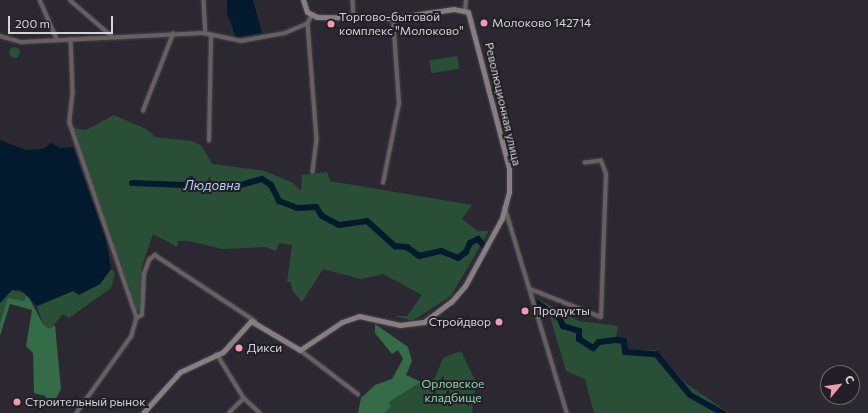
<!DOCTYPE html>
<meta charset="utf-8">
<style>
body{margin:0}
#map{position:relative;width:868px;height:413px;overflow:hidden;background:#2c2831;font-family:Commissioner,sans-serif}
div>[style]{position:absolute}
.green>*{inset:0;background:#295037;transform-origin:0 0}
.round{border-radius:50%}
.forest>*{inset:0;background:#346c48}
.water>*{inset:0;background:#011a2d}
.river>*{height:6px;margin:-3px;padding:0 3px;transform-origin:3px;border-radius:3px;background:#011a2d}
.roads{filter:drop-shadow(0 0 1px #47434c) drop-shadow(0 0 1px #47434c)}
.minor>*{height:3.5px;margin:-1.75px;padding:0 1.75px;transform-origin:1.75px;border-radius:1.75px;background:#666061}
.secondary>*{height:5px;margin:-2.5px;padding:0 2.5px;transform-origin:2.5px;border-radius:2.5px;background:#877e80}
.dots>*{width:11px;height:11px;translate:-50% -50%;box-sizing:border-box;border:2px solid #231f27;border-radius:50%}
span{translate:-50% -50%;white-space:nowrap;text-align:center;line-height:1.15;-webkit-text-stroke:4px #231f27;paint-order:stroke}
.poi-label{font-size:12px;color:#d6d3d9}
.left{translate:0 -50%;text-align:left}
.right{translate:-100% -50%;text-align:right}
.street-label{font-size:12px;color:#d6d3d9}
.park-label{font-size:12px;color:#88dba3}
.water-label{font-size:13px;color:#a8d3f8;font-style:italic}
.north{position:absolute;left:820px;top:365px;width:40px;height:40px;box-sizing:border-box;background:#231f27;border:1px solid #6b676e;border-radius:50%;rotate:61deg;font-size:11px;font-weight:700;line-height:16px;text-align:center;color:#d6d3d9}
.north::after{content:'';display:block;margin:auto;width:14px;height:18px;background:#f29aae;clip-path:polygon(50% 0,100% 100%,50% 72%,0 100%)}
.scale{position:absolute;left:8px;top:16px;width:105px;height:18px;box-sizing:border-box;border:2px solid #d6d3d9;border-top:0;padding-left:5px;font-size:12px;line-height:14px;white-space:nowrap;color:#d6d3d9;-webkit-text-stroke:3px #231f27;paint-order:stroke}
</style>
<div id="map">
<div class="green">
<div class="round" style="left:8.5px;top:46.5px;width:11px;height:11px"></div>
<div style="left:457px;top:56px;width:13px;height:28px;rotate:81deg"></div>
<div style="clip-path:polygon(114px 115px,146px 129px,155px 137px,192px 141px,202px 146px,212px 164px,265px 171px,293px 183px,301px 191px,302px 175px,327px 172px,330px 181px,472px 205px,462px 219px,478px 231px,489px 231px,451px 296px,412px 321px,395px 316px,407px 316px,422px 295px,383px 274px,361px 279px,323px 269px,302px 302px,292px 290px,291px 282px,287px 282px,292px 245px,279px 243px,276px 251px,265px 247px,223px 249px,188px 241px,178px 241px,177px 247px,153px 234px,142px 266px,141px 310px,137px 312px,73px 128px,86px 130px)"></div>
<div style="clip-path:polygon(111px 269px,115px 273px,111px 288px,69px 318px,63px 314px,49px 330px,43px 324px,37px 306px,73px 291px,79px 294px,103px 280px)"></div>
<div style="clip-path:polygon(12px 290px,27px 294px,25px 301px,8px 299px,0 323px,0 303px)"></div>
<div style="clip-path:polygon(536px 298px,579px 321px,618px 326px,616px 337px,626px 339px,626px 351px,656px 350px,684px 382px,729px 413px,594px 413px,585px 379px,566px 371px,549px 313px)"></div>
<div style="clip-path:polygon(461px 351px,476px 382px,472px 413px,384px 413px,391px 407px,389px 402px,421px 382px,426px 386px,435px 378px,443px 358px)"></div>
</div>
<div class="forest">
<div style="clip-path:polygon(27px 294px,43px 324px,49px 329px,55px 325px,61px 389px,52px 406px,45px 396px,34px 393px,33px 353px,26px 346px,32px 310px,10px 304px,0 336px,0 323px,8px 298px,24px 301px)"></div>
<div style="clip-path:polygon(375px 324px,408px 347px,412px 361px,406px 375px,421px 382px,389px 402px,391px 407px,384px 413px,358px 413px,361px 398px,375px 385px,392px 379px,403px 359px,398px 350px,392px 354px,375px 333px)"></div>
</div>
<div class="water">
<div style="clip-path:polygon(227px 0,253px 0,262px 33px,236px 37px,227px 14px)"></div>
<div style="clip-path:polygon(0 140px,26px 150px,43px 149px,51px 143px,61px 148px,73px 147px,106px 239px,111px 269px,100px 284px,79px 295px,73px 291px,37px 306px,21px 290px,12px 290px,0 303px)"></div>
</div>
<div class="river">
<div style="left:132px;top:183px;width:102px;rotate:2.2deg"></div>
<div style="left:234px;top:187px;width:29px;rotate:-16deg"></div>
<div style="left:262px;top:179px;width:11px;rotate:34deg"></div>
<div style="left:271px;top:185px;width:18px;rotate:63deg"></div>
<div style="left:279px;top:201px;width:19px;rotate:21deg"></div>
<div style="left:297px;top:208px;width:19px;rotate:-3deg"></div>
<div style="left:316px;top:207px;width:11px;rotate:56deg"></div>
<div style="left:322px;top:216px;width:19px;rotate:28deg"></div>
<div style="left:339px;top:225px;width:28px;rotate:-8deg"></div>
<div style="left:367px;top:221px;width:38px;rotate:42deg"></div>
<div style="left:395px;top:246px;width:12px;rotate:5deg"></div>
<div style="left:407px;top:247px;width:15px;rotate:37deg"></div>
<div style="left:419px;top:256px;width:23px;rotate:-13deg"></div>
<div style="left:441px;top:251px;width:18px;rotate:22deg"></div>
<div style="left:458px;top:258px;width:10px;rotate:-37deg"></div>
<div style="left:466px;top:252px;width:10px;rotate:-66deg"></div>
<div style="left:470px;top:243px;width:9px;rotate:-27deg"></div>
<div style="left:478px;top:239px;width:8px;rotate:50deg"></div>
<div style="left:536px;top:302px;width:29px;rotate:35deg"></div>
<div style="left:560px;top:319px;width:8px;rotate:67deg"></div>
<div style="left:563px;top:326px;width:17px;rotate:17deg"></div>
<div style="left:579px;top:331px;width:8px;rotate:90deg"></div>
<div style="left:579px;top:339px;width:17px;rotate:33deg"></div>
<div style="left:593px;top:348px;width:8px;rotate:-45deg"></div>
<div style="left:599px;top:342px;width:17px;rotate:-7deg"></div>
<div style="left:616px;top:340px;width:8px;rotate:7deg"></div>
<div style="left:624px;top:341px;width:11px;rotate:85deg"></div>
<div style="left:625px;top:352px;width:31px;rotate:4deg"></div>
<div style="left:656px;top:354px;width:53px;rotate:50.3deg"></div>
<div style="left:690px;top:395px;width:38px;rotate:29deg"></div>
</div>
<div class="roads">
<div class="minor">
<div style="left:40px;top:0;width:43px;rotate:66.4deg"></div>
<div style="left:70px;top:0;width:57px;rotate:40.7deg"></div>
<div style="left:204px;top:0;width:34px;rotate:87deg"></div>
<div style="left:353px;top:0;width:18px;rotate:87deg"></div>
<div style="left:465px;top:10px;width:10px;rotate:-84deg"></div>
<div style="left:312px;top:16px;width:8px;rotate:120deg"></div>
<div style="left:308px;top:23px;width:116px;rotate:85.6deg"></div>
<div style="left:317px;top:139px;width:33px;rotate:97deg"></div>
<div style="left:0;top:36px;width:22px;rotate:16deg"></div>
<div style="left:21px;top:42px;width:183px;rotate:-2.8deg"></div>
<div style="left:204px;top:33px;width:38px;rotate:12deg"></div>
<div style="left:241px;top:41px;width:45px;rotate:-10.3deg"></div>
<div style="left:285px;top:33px;width:25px;rotate:-23deg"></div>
<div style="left:71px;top:39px;width:53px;rotate:87.8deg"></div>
<div style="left:73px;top:92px;width:31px;rotate:96deg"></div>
<div style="left:70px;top:123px;width:206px;rotate:71deg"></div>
<div style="left:137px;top:318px;width:19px;rotate:106deg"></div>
<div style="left:132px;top:336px;width:95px;rotate:125.5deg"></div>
<div style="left:143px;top:111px;width:83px;rotate:-68.7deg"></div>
<div style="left:209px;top:141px;width:106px;rotate:-88.9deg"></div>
<div style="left:383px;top:183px;width:81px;rotate:-78.6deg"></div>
<div style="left:399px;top:104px;width:86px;rotate:-94deg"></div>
<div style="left:505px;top:207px;width:215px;rotate:73.2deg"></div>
<div style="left:530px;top:289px;width:76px;rotate:21.5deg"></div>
<div style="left:601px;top:317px;width:143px;rotate:-88deg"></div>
<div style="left:606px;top:174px;width:14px;rotate:-111deg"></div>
<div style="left:601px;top:161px;width:16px;rotate:173deg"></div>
<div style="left:137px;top:318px;width:6px;rotate:-31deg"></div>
<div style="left:142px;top:315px;width:41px;rotate:-87.2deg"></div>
<div style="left:144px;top:274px;width:15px;rotate:-70deg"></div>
<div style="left:149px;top:260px;width:8px;rotate:-40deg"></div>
<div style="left:155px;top:255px;width:120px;rotate:33.4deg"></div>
<div style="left:300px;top:350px;width:73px;rotate:37.2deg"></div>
<div style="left:217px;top:354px;width:52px;rotate:58.5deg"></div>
<div style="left:244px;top:398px;width:22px;rotate:43deg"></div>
<div style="left:229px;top:413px;width:21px;rotate:-45deg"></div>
</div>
<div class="secondary">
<div style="left:143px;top:413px;width:55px;rotate:-47.9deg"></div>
<div style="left:180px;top:372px;width:47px;rotate:-24.9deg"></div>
<div style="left:223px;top:352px;width:42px;rotate:-47.9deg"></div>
<div style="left:251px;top:321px;width:57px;rotate:30.6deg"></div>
<div style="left:300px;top:350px;width:50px;rotate:-33.7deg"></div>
<div style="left:342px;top:322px;width:18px;rotate:-19deg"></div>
<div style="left:359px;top:316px;width:42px;rotate:12.4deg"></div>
<div style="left:400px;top:325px;width:24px;rotate:-7deg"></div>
<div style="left:424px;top:322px;width:34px;rotate:-37deg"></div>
<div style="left:451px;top:302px;width:21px;rotate:-49deg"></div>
<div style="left:465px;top:286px;width:77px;rotate:-61.4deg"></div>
<div style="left:502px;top:218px;width:27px;rotate:-75deg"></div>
<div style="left:509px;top:192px;width:24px;rotate:-90deg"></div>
<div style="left:509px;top:168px;width:161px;rotate:-104.7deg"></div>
<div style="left:468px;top:12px;width:14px;rotate:-168deg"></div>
<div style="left:454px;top:9px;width:62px;rotate:171.6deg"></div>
<div style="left:393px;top:18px;width:76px;rotate:-179.2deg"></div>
<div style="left:317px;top:17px;width:11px;rotate:-153deg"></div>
<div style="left:307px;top:12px;width:13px;rotate:-108deg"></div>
</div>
</div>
<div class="dots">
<div style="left:484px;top:23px;background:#f29aae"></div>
<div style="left:331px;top:24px;background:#f29aae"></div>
<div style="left:525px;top:311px;background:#f29aae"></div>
<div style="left:499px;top:322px;background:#f29aae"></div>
<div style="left:239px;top:348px;background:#f29aae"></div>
<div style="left:17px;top:402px;background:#f29aae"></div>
</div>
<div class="poi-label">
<span class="left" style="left:339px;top:24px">Торгово-бытовой<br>комплекс "Молоково"</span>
<span class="left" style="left:492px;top:23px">Молоково 142714</span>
<span class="left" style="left:533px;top:311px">Продукты</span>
<span class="right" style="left:491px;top:322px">Стройдвор</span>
<span class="left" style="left:247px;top:348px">Дикси</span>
<span class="left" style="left:25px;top:402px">Строительный рынок</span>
</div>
<div class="street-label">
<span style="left:503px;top:104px;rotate:77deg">Революционная улица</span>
</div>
<div class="park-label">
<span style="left:453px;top:391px">Орловское<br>кладбище</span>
</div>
<div class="water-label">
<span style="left:212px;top:185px">Людовна</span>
</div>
<div class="north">С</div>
<div class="scale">200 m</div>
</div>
